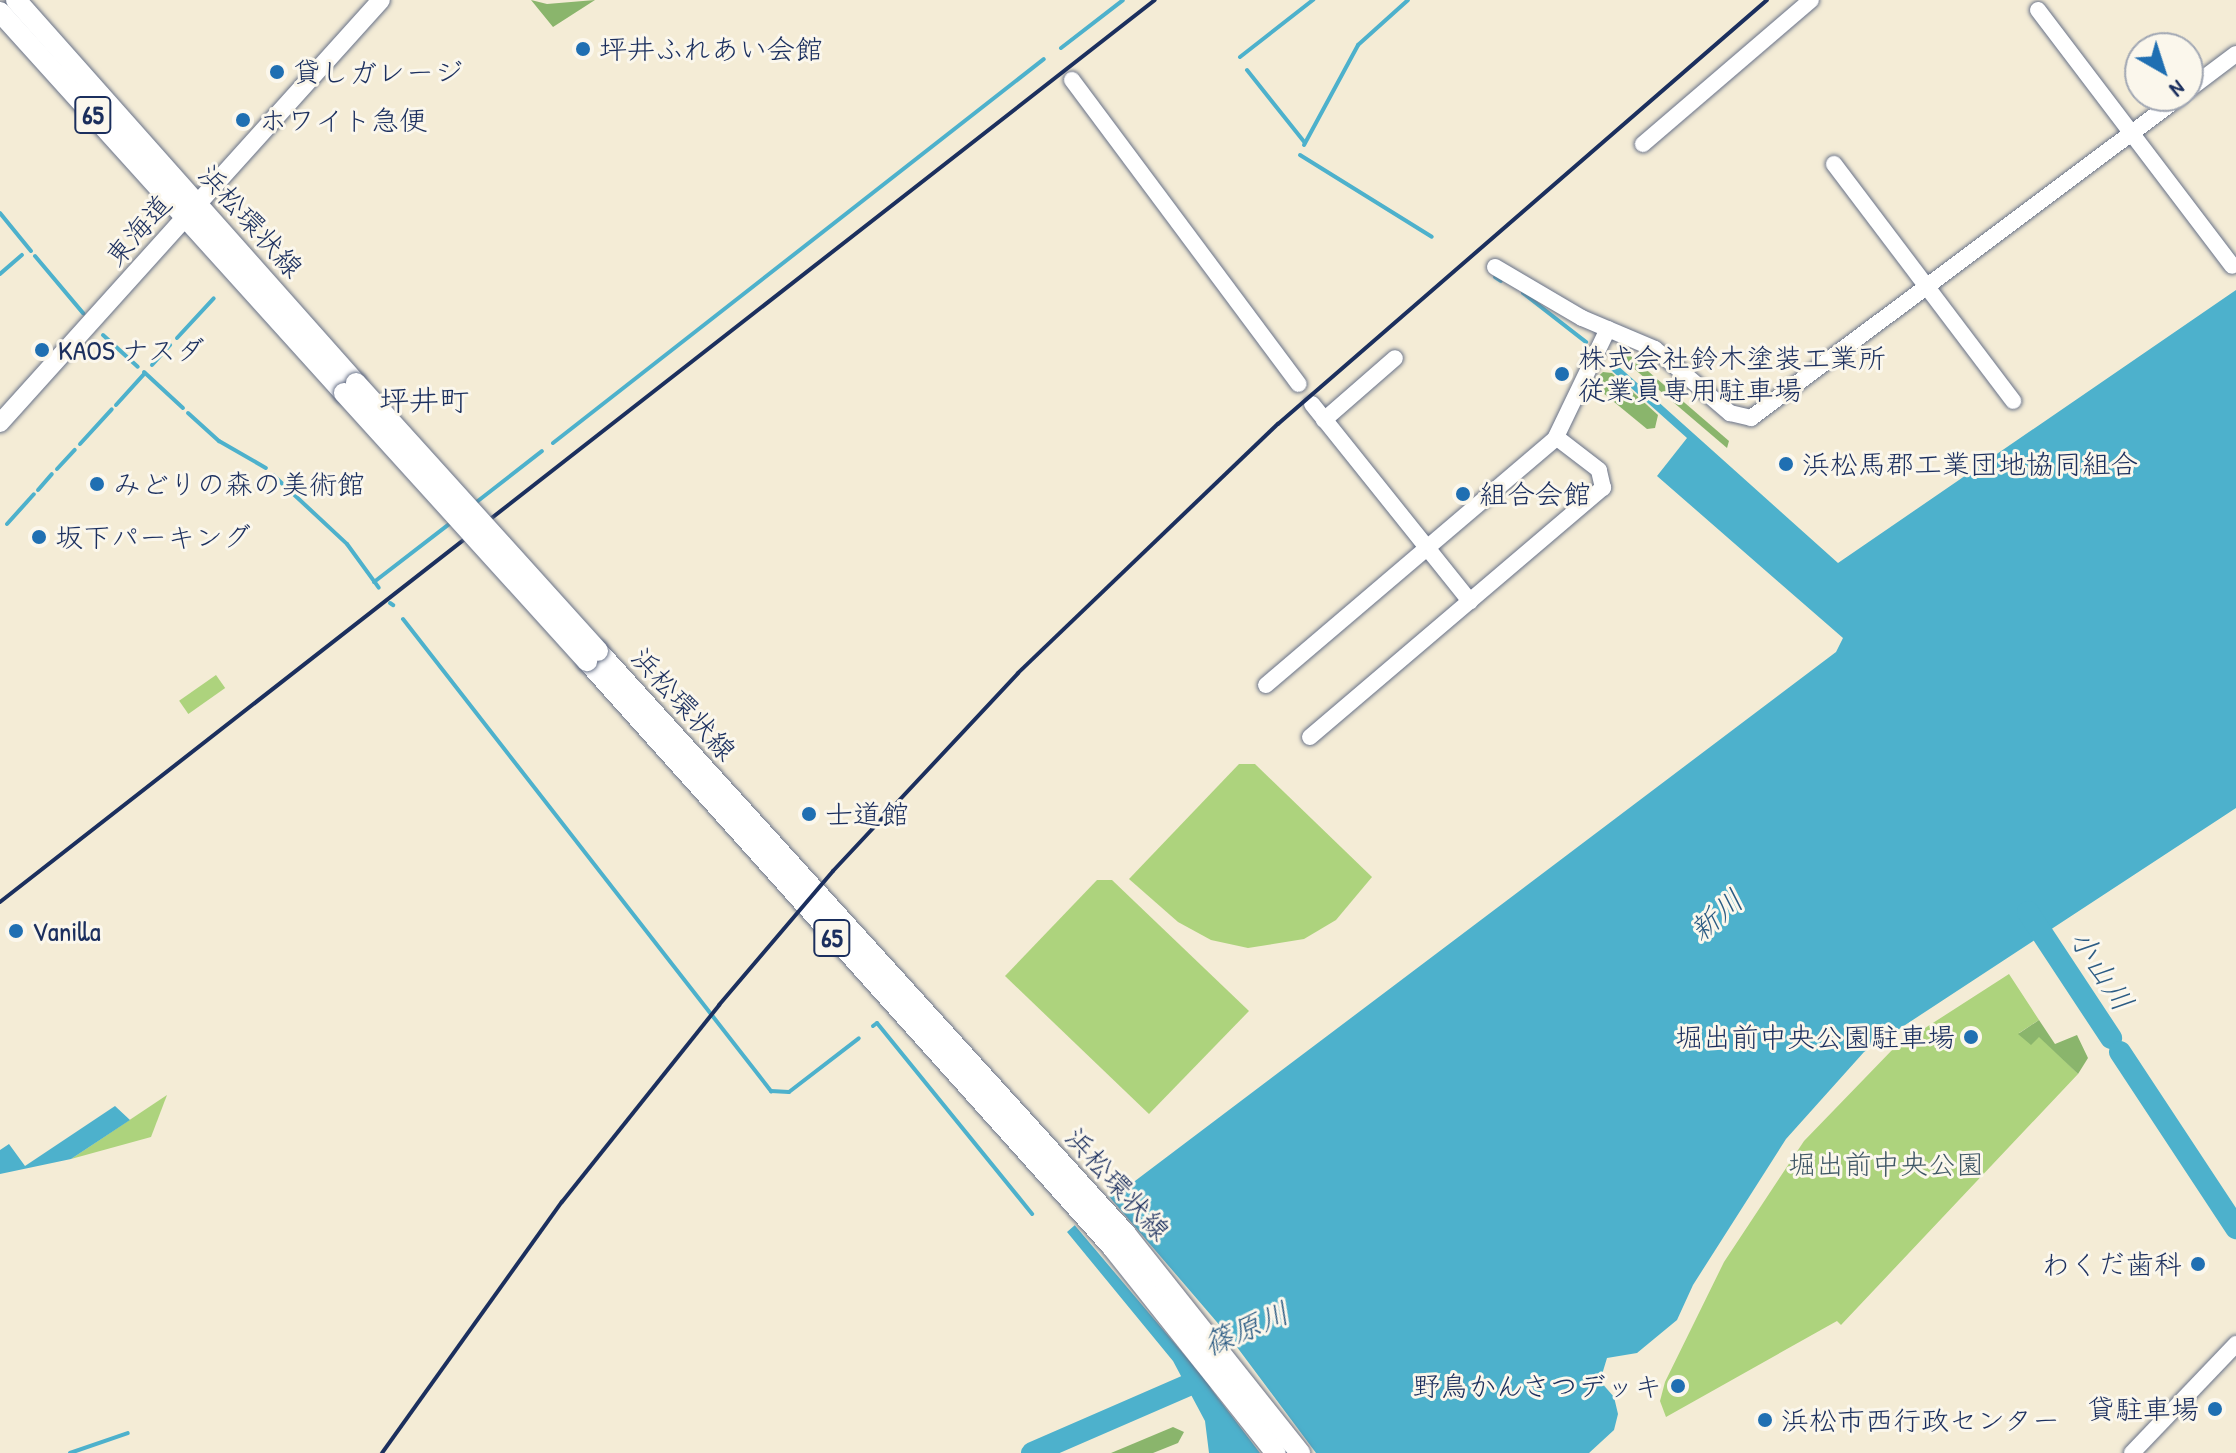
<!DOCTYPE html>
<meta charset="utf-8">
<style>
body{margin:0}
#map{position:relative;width:2236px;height:1453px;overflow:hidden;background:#f4ecd6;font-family:"Patrick Hand","Klee One",sans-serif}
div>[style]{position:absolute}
.green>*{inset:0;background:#add37d;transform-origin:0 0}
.forest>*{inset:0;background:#8ab56c}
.water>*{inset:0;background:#4db1cc}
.pier>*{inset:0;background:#f4ecd6}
.stream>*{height:4px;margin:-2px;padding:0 2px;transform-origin:2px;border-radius:2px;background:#4db1cc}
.river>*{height:22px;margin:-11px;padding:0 11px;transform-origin:11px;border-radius:11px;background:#4db1cc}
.roads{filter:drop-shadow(0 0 2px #677188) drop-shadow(0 0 2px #677188)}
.tertiary>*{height:16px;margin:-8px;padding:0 8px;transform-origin:8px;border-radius:8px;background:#fff}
.secondary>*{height:18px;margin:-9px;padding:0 9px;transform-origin:9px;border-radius:9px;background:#fff}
.primary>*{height:20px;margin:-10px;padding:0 10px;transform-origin:10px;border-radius:10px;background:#fff}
.rail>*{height:4px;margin:-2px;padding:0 2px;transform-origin:2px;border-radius:2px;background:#1b2f5e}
.bridges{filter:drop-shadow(0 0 2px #677188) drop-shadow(0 0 2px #677188)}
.primary-bridge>*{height:20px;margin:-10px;padding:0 10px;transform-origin:10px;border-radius:10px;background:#fff}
.dots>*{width:22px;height:22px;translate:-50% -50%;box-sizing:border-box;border:4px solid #fbf7ec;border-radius:50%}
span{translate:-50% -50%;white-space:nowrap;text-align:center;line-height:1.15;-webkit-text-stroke:6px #fbf7ec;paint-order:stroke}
.shield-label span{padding:2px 6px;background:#fbf7ec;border:2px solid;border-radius:6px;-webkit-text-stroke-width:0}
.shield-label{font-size:26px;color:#1b2f5e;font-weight:700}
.poi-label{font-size:28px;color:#1b2f5e}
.left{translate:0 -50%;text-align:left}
.right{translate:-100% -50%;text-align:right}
.street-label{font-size:28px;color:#1b2f5e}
.park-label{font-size:28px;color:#405866}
.neighbourhood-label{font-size:30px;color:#1b2f5e}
.water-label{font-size:30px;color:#2c5c84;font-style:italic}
.north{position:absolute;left:2124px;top:32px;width:80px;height:80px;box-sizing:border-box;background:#fbf7ec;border:2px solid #a1a7b3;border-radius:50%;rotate:141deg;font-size:22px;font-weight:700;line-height:32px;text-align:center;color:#1b2f5e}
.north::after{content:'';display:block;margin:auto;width:28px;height:36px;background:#1f6fb2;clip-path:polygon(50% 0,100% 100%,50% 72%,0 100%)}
</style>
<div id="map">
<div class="green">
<div style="left:216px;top:675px;width:16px;height:45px;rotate:55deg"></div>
<div style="clip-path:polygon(1239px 764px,1255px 764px,1372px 877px,1336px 920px,1304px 939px,1248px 948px,1211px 940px,1178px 922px,1129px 879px)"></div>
<div style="clip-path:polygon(1097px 880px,1112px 880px,1249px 1011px,1149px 1114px,1005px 976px)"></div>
<div style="clip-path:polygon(2009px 974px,2039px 1020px,2019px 1033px,2039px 1036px,2078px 1074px,1841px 1325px,1837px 1321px,1828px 1326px,1666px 1417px,1660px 1401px,1665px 1382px,1724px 1262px,1804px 1141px,1894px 1048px)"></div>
<div style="clip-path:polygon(167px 1095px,151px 1137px,71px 1159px)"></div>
</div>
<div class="forest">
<div style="clip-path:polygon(531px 0,547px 4px,595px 0,553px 27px)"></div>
<div style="clip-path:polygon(1627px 353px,1729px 441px,1727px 448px,1625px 361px)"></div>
<div style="clip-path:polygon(1603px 372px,1612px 373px,1658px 415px,1655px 428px,1647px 429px,1597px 388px,1594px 380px)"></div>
<div style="clip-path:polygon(2039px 1020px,2055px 1044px,2077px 1035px,2088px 1058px,2078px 1074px,2039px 1037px,2031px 1045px,2018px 1034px)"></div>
<div style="clip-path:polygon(1173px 1427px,1184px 1432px,1178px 1443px,1153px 1453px,1111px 1453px)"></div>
</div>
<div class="water">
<div style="clip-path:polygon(2236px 290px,2236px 808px,1864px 1052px,1786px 1139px,1693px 1285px,1677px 1320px,1637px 1353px,1607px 1358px,1600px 1381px,1614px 1397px,1618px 1414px,1614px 1430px,1589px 1453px,1209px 1453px,1205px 1421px,1173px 1361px,1067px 1232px,1123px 1183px,1127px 1187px,1836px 652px,1843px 638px,1657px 476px,1687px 438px,1611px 370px,1616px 364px,1838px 563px)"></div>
<div style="clip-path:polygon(115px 1106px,130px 1120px,71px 1159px,0 1174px,0 1150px,9px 1144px,25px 1166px)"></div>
</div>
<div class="pier">
<div style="clip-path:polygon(1106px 1193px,1228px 1335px,1316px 1453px,1260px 1453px,1192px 1364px,1072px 1222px)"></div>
</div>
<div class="stream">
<div style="left:1061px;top:48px;width:78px;rotate:-37.7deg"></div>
<div style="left:1240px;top:57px;width:93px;rotate:-38deg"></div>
<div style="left:1247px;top:70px;width:93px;rotate:51.5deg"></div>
<div style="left:1304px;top:145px;width:114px;rotate:-61.6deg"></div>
<div style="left:1358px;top:45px;width:67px;rotate:-42deg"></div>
<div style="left:1300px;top:155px;width:155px;rotate:31.8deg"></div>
<div style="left:0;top:213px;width:49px;rotate:50.8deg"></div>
<div style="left:35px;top:256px;width:75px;rotate:49.9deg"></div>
<div style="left:0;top:274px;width:29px;rotate:-41deg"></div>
<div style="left:1495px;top:277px;width:7px;rotate:34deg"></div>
<div style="left:1523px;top:293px;width:80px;rotate:37.9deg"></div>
<div style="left:103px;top:335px;width:47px;rotate:42.4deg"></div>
<div style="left:177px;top:338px;width:54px;rotate:-47.2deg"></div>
<div style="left:152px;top:365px;width:27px;rotate:-48deg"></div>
<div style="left:144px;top:372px;width:53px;rotate:42.7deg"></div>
<div style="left:116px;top:405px;width:43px;rotate:-47.8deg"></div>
<div style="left:188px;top:413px;width:42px;rotate:42.1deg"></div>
<div style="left:219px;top:441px;width:54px;rotate:29.9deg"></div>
<div style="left:553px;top:443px;width:623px;rotate:-38.03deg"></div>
<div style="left:80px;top:444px;width:47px;rotate:-47.6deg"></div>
<div style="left:57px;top:469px;width:26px;rotate:-47deg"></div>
<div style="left:273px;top:475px;width:101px;rotate:43deg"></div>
<div style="left:347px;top:544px;width:54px;rotate:54deg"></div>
<div style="left:38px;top:490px;width:21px;rotate:-49deg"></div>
<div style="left:474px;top:504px;width:86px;rotate:-37.9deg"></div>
<div style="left:7px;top:524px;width:40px;rotate:-48deg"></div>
<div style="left:374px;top:582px;width:98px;rotate:-37.6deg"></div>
<div style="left:390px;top:603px;width:4px;rotate:34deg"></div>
<div style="left:403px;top:619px;width:599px;rotate:52.06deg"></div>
<div style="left:771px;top:1091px;width:18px;rotate:3deg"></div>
<div style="left:789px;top:1092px;width:88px;rotate:-37.6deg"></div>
<div style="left:873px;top:1026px;width:5px;rotate:-37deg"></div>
<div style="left:877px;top:1023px;width:246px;rotate:50.9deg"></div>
<div style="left:70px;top:1453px;width:61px;rotate:-19deg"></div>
</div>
<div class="river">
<div style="left:2028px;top:912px;width:151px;rotate:56.6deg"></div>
<div style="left:2120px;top:1052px;width:211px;rotate:56.6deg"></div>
<div style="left:1032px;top:1453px;width:198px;rotate:-23.5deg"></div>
</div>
<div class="roads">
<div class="tertiary">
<div style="left:2038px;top:10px;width:321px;rotate:52.8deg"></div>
<div style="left:1072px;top:80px;width:379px;rotate:53.3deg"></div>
<div style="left:2188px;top:90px;width:60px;rotate:-36.9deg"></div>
<div style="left:1643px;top:144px;width:221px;rotate:-40.6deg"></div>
<div style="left:1834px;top:164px;width:297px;rotate:52.9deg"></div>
<div style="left:1495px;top:267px;width:101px;rotate:30.4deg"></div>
<div style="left:1582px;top:318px;width:79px;rotate:23deg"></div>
<div style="left:1655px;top:349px;width:99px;rotate:40.5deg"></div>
<div style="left:1730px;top:413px;width:22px;rotate:13deg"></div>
<div style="left:1751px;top:418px;width:537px;rotate:-36.83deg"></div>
<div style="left:1312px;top:404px;width:253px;rotate:51.3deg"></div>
<div style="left:1324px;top:420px;width:94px;rotate:-41.1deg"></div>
<div style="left:1266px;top:685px;width:380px;rotate:-40.4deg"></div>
<div style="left:1555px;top:439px;width:122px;rotate:-64.3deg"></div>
<div style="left:1310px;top:737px;width:385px;rotate:-40.4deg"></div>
<div style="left:1603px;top:488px;width:18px;rotate:-103deg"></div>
<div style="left:1599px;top:470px;width:54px;rotate:-142.5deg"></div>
<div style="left:2132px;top:1453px;width:151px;rotate:-46.3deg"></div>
</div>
<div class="secondary">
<div style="left:0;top:423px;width:569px;rotate:-47.99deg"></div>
</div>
<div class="primary">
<div style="left:16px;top:0;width:512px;rotate:48.4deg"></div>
<div style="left:0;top:12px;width:513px;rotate:47.92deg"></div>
<div style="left:598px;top:651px;width:787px;rotate:47.83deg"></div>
<div style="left:1126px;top:1234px;width:280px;rotate:51.5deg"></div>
<div style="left:587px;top:661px;width:787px;rotate:48.14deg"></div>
<div style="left:1112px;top:1247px;width:263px;rotate:51.5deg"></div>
</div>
</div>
<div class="rail">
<div style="left:0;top:902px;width:1465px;rotate:-37.99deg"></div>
<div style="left:382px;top:1453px;width:309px;rotate:-54.4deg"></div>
<div style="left:562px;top:1202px;width:252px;rotate:-51.4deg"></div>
<div style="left:719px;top:1005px;width:176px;rotate:-49.6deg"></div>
<div style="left:833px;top:871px;width:271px;rotate:-46.9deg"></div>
<div style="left:1018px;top:673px;width:360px;rotate:-43.8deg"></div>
<div style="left:1278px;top:424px;width:647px;rotate:-40.93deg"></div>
</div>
<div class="bridges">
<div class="primary-bridge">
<div style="left:356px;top:383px;width:361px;rotate:47.9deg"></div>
<div style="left:344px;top:393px;width:362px;rotate:47.8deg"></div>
</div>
</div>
<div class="dots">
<div style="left:583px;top:49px;background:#1f6fb2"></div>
<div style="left:277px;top:72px;background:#1f6fb2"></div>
<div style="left:243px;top:120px;background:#1f6fb2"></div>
<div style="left:42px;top:350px;background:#1f6fb2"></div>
<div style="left:1562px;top:374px;background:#1f6fb2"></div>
<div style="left:1786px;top:464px;background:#1f6fb2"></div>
<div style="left:97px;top:484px;background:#1f6fb2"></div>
<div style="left:1463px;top:494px;background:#1f6fb2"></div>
<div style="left:39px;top:537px;background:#1f6fb2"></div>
<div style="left:809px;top:814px;background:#1f6fb2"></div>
<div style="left:16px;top:931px;background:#1f6fb2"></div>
<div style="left:1971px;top:1037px;background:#1f6fb2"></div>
<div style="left:2198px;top:1264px;background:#1f6fb2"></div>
<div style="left:1678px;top:1386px;background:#1f6fb2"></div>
<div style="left:2215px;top:1409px;background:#1f6fb2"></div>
<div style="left:1765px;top:1420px;background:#1f6fb2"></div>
</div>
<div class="shield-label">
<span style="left:93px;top:115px">65</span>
<span style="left:832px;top:938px">65</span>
</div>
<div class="poi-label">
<span class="left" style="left:599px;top:49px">坪井ふれあい会館</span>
<span class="left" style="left:293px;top:72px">貸しガレージ</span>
<span class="left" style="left:259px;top:120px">ホワイト急便</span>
<span class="left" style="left:58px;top:350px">KAOS ナスダ</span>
<span class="left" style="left:1578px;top:374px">株式会社鈴木塗装工業所<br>従業員専用駐車場</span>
<span class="left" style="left:1802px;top:464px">浜松馬郡工業団地協同組合</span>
<span class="left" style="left:113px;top:484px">みどりの森の美術館</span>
<span class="left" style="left:1479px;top:494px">組合会館</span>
<span class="left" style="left:55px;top:537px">坂下パーキング</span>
<span class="left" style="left:825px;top:814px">士道館</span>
<span class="left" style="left:32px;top:931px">Vanilla</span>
<span class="right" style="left:1955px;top:1037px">堀出前中央公園駐車場</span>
<span class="right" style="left:2182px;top:1264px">わくだ歯科</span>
<span class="right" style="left:1662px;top:1386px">野鳥かんさつデッキ</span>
<span class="right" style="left:2199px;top:1409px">貸駐車場</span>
<span class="left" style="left:1781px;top:1420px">浜松市西行政センター</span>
</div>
<div class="street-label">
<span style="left:251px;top:221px;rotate:48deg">浜松環状線</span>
<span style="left:138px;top:230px;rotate:-49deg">東海道</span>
<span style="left:684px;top:704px;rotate:48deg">浜松環状線</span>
<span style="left:1118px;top:1184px;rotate:48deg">浜松環状線</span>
</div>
<div class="park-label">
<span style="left:1886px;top:1164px">堀出前中央公園</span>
</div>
<div class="neighbourhood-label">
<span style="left:424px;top:400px">坪井町</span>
</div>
<div class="water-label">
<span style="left:1716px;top:915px;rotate:-41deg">新川</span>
<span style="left:2102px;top:970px;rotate:57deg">小山川</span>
<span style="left:1246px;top:1328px;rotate:-23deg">篠原川</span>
</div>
<div class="north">N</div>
</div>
